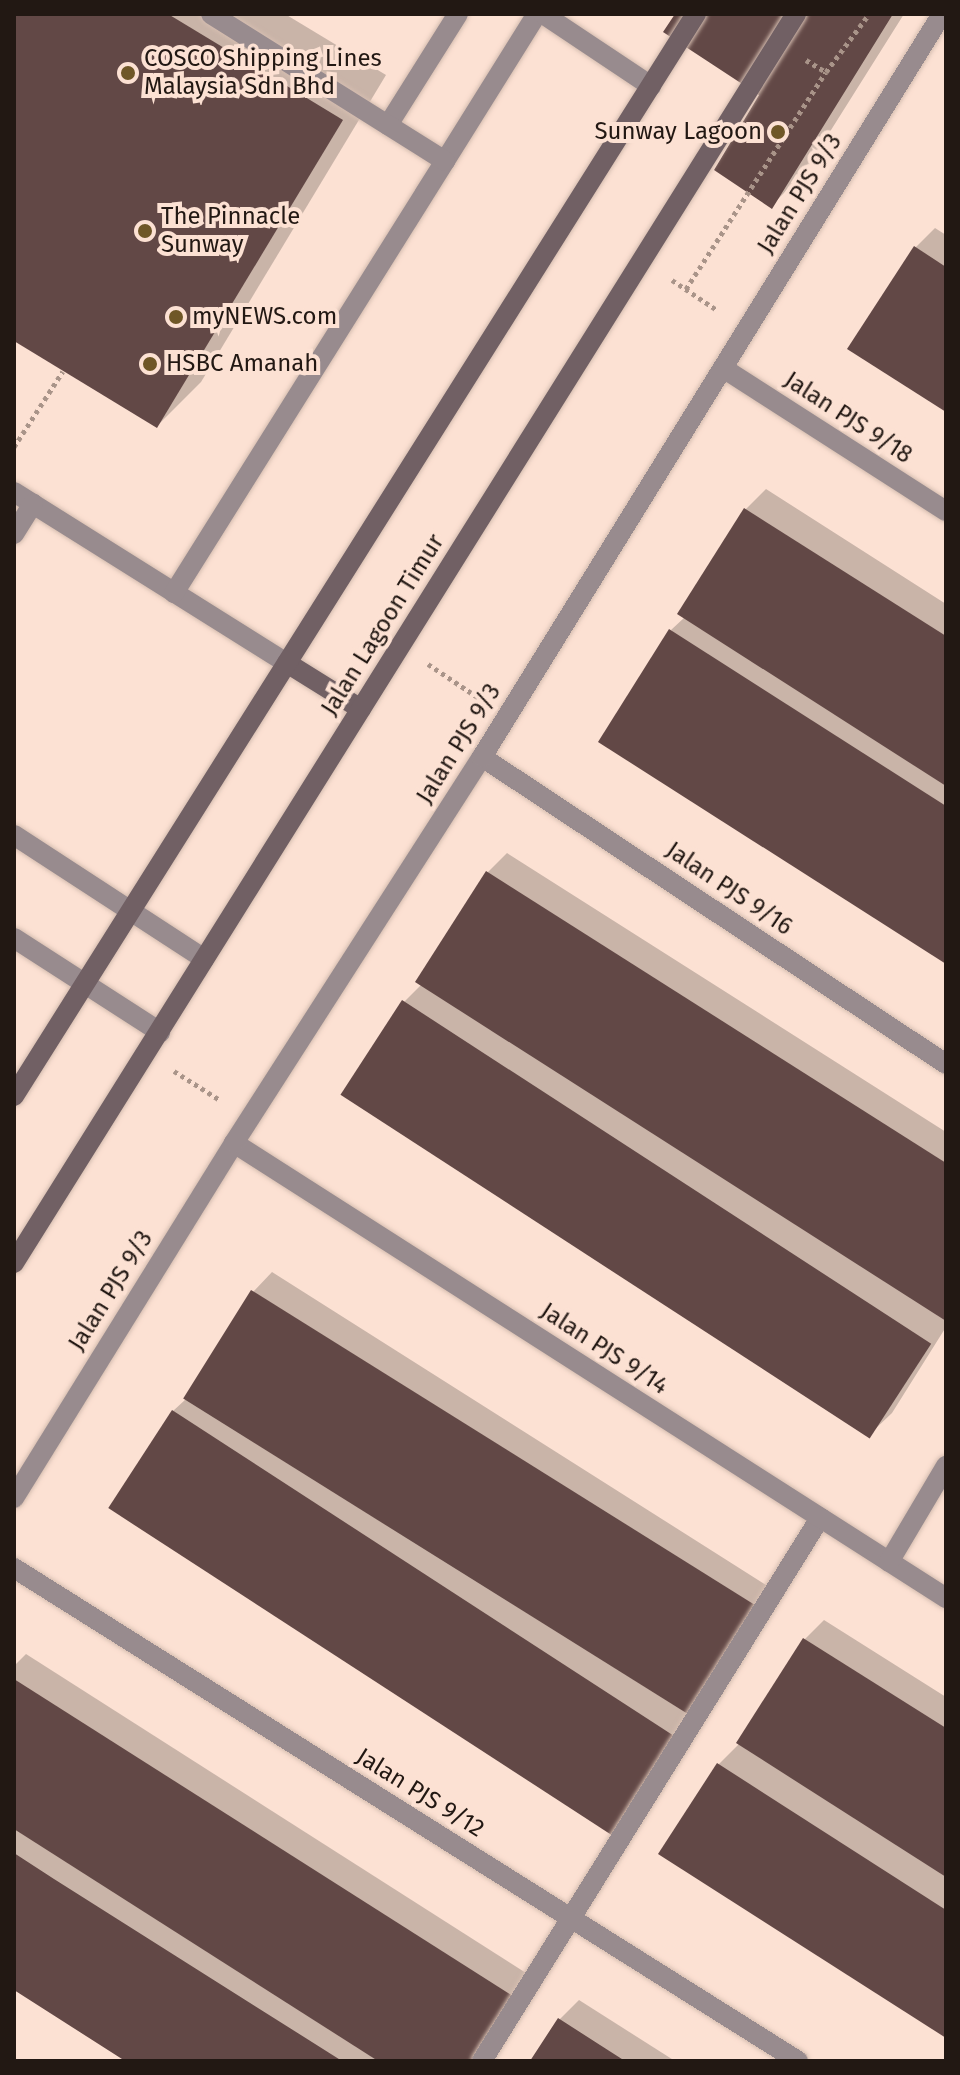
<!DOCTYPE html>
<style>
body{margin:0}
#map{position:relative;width:960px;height:2075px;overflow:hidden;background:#fce1d3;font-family:"Fira Sans",sans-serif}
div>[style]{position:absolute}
.shadow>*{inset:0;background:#0003}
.building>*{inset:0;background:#624846;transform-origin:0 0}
.path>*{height:5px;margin-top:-2.5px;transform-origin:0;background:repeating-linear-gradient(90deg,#a99489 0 4px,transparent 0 8px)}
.roads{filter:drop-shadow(0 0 2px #d5bdb0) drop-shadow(0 0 2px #d5bdb0)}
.lane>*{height:20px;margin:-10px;padding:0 10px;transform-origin:10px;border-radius:10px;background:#988b8e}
.street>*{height:20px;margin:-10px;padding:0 10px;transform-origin:10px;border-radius:10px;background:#988b8e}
.secondary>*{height:20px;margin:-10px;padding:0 10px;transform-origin:10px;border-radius:10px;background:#716064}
.dots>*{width:22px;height:22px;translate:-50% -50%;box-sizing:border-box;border:4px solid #fce1d3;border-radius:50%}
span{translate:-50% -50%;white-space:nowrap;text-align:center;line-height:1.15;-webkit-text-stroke:8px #fce1d3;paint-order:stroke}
.poi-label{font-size:24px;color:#221813}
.left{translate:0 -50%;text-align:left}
.right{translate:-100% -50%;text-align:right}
.street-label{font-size:24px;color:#221813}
.frame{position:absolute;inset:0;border:16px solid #221813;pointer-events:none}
</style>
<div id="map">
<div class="shadow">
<div style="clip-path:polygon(14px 14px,285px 14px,386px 75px,201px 382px,157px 426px,14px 339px)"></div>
<div style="clip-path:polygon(677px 14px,904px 14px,804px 173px,771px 206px,762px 94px)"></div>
<div style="clip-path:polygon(935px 228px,946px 235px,946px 410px,915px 248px)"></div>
<div style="clip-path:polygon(766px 489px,946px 604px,946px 961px,671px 630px,685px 617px,680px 614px,746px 509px)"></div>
<div style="clip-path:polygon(507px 853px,946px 1132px,946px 1327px,892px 1413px,872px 1432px,404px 1002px,422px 984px,488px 872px)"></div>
<div style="clip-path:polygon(272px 1272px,774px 1590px,638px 1814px,173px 1411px,186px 1399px,253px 1292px)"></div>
<div style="clip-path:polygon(824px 1620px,946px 1697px,946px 2035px,661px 1853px,719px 1764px,740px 1743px,805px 1639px)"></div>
<div style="clip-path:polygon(26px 1654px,537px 1980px,486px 2061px,130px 2061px,14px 1987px,14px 1666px)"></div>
<div style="clip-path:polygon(579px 2000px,675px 2061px,533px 2061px,559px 2020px)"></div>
</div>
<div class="building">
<div style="clip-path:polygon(14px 14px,168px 14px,343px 120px,157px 428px,14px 341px)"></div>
<div style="clip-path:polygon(675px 14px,893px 14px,772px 209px,714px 170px,759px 95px,663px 32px)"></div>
<div style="clip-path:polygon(914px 246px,946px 267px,946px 412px,847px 349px)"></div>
<div style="clip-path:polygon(744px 508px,946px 636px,946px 786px,677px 614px)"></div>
<div style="clip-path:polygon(669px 629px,946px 806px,946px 964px,598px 742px)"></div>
<div style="clip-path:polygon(486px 871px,946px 1163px,946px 1321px,415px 982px)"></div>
<div style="left:402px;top:1000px;width:631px;height:113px;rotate:33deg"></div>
<div style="left:251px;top:1290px;width:598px;height:128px;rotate:32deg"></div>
<div style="left:172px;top:1410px;width:607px;height:117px;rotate:33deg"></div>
<div style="clip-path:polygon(803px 1638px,946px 1728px,946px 1877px,736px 1743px)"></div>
<div style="clip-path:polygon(14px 1679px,519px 2000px,481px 2061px,378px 2061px,14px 1829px)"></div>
<div style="clip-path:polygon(717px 1763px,946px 1910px,946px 2038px,658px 1854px)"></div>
<div style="clip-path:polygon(14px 1853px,54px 1879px,342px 2061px,122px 2059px,14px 1990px)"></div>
<div style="clip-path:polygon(558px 2018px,600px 2045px,625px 2061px,530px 2061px)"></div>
</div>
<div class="path">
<div style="left:806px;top:60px;width:23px;rotate:31deg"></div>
<div style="left:672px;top:280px;width:54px;rotate:33.7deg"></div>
<div style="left:686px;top:289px;width:258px;rotate:-57.2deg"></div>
<div style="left:826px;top:72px;width:72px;rotate:-53.4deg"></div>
<div style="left:14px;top:447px;width:90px;rotate:-57.2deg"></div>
<div style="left:428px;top:664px;width:61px;rotate:33.7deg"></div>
<div style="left:174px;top:1071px;width:54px;rotate:32.2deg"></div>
</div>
<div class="roads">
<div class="lane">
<div style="left:388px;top:125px;width:131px;rotate:-57.8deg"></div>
<div style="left:445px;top:161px;width:173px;rotate:-58deg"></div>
<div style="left:14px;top:492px;width:322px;rotate:32.1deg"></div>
<div style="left:14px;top:534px;width:36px;rotate:-58deg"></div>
<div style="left:174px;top:593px;width:510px;rotate:-57.9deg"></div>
<div style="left:445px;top:161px;width:276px;rotate:-147.9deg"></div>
<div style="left:14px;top:835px;width:227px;rotate:33.1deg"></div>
<div style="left:14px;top:938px;width:174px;rotate:32.8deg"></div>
<div style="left:482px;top:2061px;width:640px;rotate:-58.1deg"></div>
</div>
<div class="street">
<div style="left:543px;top:14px;width:130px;rotate:33.7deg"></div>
<div style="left:723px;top:368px;width:265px;rotate:32.7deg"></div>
<div style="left:482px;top:757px;width:556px;rotate:33.49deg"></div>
<div style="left:234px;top:1143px;width:845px;rotate:32.58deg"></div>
<div style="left:14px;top:1498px;width:418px;rotate:-58.2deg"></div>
<div style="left:234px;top:1143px;width:459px;rotate:-57.3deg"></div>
<div style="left:482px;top:757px;width:874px;rotate:-58.24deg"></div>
<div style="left:889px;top:1562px;width:112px;rotate:-59.3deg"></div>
<div style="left:14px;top:1568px;width:926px;rotate:32.16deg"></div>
</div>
<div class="secondary">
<div style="left:287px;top:663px;width:87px;rotate:31.9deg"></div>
<div style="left:14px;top:1096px;width:1279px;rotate:-57.78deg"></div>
<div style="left:14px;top:1263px;width:1474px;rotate:-57.95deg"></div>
</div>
</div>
<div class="dots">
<div style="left:128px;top:73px;background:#6f5727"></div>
<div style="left:778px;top:132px;background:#6f5727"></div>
<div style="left:145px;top:231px;background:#6f5727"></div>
<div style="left:176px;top:317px;background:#6f5727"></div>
<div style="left:150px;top:364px;background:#6f5727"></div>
</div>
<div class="poi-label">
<span class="left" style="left:144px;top:73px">COSCO Shipping Lines<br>Malaysia Sdn Bhd</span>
<span class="right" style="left:762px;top:132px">Sunway Lagoon</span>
<span class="left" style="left:161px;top:231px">The Pinnacle<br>Sunway</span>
<span class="left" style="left:192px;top:317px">myNEWS.com</span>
<span class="left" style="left:166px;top:364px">HSBC Amanah</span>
</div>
<div class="street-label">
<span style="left:800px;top:194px;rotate:-58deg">Jalan PJS 9/3</span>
<span style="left:848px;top:418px;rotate:33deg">Jalan PJS 9/18</span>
<span style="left:383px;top:625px;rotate:-58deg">Jalan Lagoon Timur</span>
<span style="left:459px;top:744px;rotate:-58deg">Jalan PJS 9/3</span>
<span style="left:729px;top:889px;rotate:34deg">Jalan PJS 9/16</span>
<span style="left:111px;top:1291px;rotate:-58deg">Jalan PJS 9/3</span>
<span style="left:604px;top:1349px;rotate:33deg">Jalan PJS 9/14</span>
<span style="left:420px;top:1793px;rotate:32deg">Jalan PJS 9/12</span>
</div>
<div class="frame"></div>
</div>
